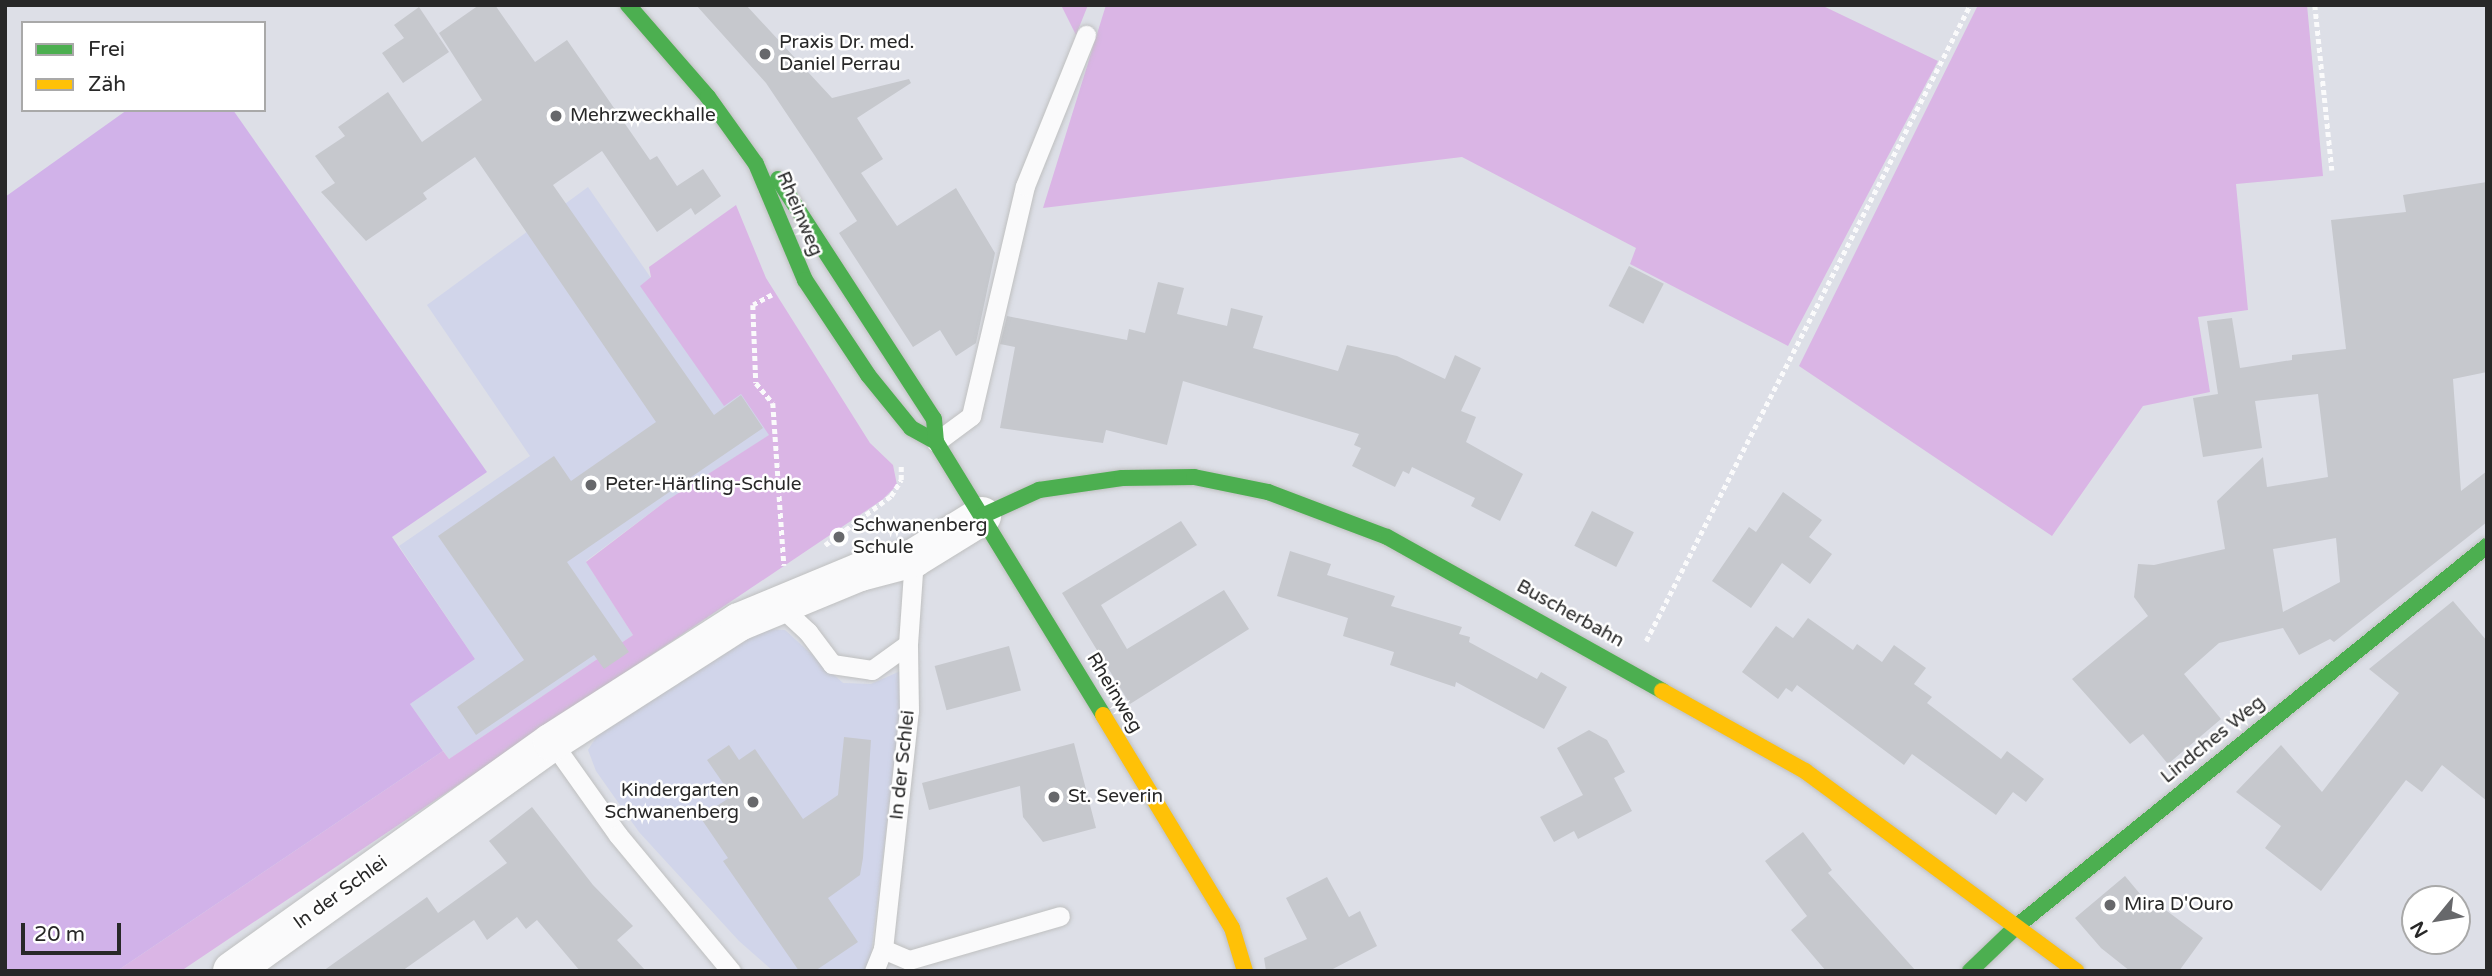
<!DOCTYPE html>
<meta charset="utf-8">
<style>
body{margin:0}
#map{position:relative;width:2492px;height:976px;overflow:hidden;background:#dddfe7;font-family:"Varela Round",sans-serif}
div>[style]{position:absolute}
.education>*{inset:0;background:#d1d5ea}
.green>*{inset:0;background:#dab5e5}
.pitch>*{inset:0;background:#d1b2e9}
.building>*{inset:0;background:#c6c8cd;transform-origin:0 0}
.path>*{height:4.5px;margin-top:-2.25px;transform-origin:0;background:repeating-linear-gradient(90deg,#fafafb 0 5px,transparent 0 8.5px)}
.roads{filter:drop-shadow(0 0 2px #bfc0c0) drop-shadow(0 0 2px #bfc0c0)}
.lane>*{height:19px;margin:-9.5px;padding:0 9.5px;transform-origin:9.5px;border-radius:9.5px;background:#fafafb}
.street>*{height:38px;margin:-19px;padding:0 19px;transform-origin:19px;border-radius:19px;background:#fafafb}
.fast>*{height:16px;margin:-8px;padding:0 8px;transform-origin:8px;border-radius:8px;background:#4caf50}
.slow>*{height:16px;margin:-8px;padding:0 8px;transform-origin:8px;border-radius:8px;background:#ffc107}
.dots>*{width:19px;height:19px;translate:-50% -50%;box-sizing:border-box;border:4px solid #fff;border-radius:50%}
span{translate:-50% -50%;white-space:nowrap;text-align:center;line-height:1.15;-webkit-text-stroke:5px #fff;paint-order:stroke}
.poi-label{font-size:19px;color:#282828}
.left{translate:0 -50%;text-align:left}
.right{translate:-100% -50%;text-align:right}
.street-label{font-size:19px;color:#282828}
.frame{position:absolute;inset:0;border:7px solid #282828;pointer-events:none}
.legend{position:absolute;left:21px;top:21px;width:245px;height:91px;box-sizing:border-box;background:#fff;border:2px solid #a9a9a9;margin:0;padding:9px 12px;list-style:none;font-size:21px;color:#282828}
.legend li{display:flex;align-items:center;gap:14px;height:35px}
.legend b{width:35px;border:2px solid #a9a9a9}
.north{position:absolute;left:2401px;top:885px;width:70px;height:70px;box-sizing:border-box;background:#fff;border:2px solid #a9a9a9;border-radius:50%;rotate:240deg;font-size:19px;font-weight:700;line-height:28px;text-align:center;color:#282828}
.north::after{content:'';display:block;margin:auto;width:24px;height:32px;background:#67686b;clip-path:polygon(50% 0,100% 100%,50% 72%,0 100%)}
.scale{position:absolute;left:21px;top:923px;width:100px;height:32px;box-sizing:border-box;border:4px solid #282828;border-top:0;padding-left:9px;font-size:21px;line-height:24px;white-space:nowrap;color:#282828;-webkit-text-stroke:5px #fff;paint-order:stroke}
</style>
<div id="map">
<div class="education">
<div style="clip-path:polygon(588px 187px,651px 278px,724px 405px,741px 393px,770px 435px,666px 501px,586px 561px,633px 635px,449px 759px,410px 704px,475px 659px,399px 546px,530px 456px,427px 305px)"></div>
<div style="clip-path:polygon(764px 629px,785px 630px,843px 683px,871px 684px,905px 669px,869px 971px,773px 971px,739px 941px,639px 832px,596px 771px,588px 750px,598px 734px)"></div>
</div>
<div class="green">
<div style="clip-path:polygon(1061px 5px,1088px 5px,1076px 35px)"></div>
<div style="clip-path:polygon(1106px 5px,1821px 5px,1938px 61px,1788px 346px,1630px 264px,1636px 248px,1462px 157px,1043px 208px)"></div>
<div style="clip-path:polygon(1978px 5px,2307px 5px,2323px 176px,2236px 184px,2248px 310px,2198px 317px,2210px 392px,2143px 406px,2052px 536px,1799px 366px)"></div>
<div style="clip-path:polygon(736px 205px,766px 278px,870px 443px,893px 465px,897px 485px,882px 500px,181px 971px,117px 971px,443px 751px,449px 759px,633px 635px,586px 562px,666px 501px,769px 435px,741px 394px,724px 406px,640px 286px,651px 277px,649px 267px)"></div>
</div>
<div class="pitch">
<div style="clip-path:polygon(127px 110px,233px 110px,487px 472px,392px 537px,475px 659px,410px 704px,443px 751px,117px 971px,5px 971px,5px 197px)"></div>
</div>
<div class="building">
<div style="clip-path:polygon(479px 5px,495px 5px,535px 62px,567px 40px,650px 160px,657px 156px,677px 186px,703px 169px,721px 196px,695px 215px,691px 208px,657px 232px,602px 151px,553px 185px,714px 415px,741px 395px,763px 428px,567px 562px,629px 652px,604px 669px,594px 655px,476px 735px,457px 707px,524px 660px,438px 536px,554px 456px,571px 481px,656px 422px,475px 157px,423px 193px,427px 199px,366px 241px,321px 192px,335px 183px,315px 156px,345px 136px,338px 127px,388px 92px,422px 142px,482px 100px,439px 33px)"></div>
<div style="clip-path:polygon(696px 5px,746px 5px,832px 98px,909px 79px,911px 83px,857px 118px,883px 159px,861px 173px,897px 226px,956px 188px,995px 253px,976px 343px,956px 356px,940px 330px,913px 347px,839px 233px,857px 221px,815px 156px,766px 83px)"></div>
<div style="clip-path:polygon(419px 7px,449px 52px,403px 83px,382px 53px,404px 38px,394px 25px)"></div>
<div style="clip-path:polygon(evenodd,2487px 182px,2487px 372px,2453px 379px,2461px 491px,2487px 471px,2487px 522px,2334px 642px,2330px 639px,2299px 655px,2283px 628px,2219px 643px,2184px 674px,2221px 719px,2168px 764px,2143px 734px,2130px 744px,2072px 679px,2148px 616px,2134px 597px,2138px 564px,2154px 565px,2225px 549px,2217px 501px,2263px 457px,2267px 487px,2328px 477px,2318px 394px,2255px 401px,2262px 448px,2203px 457px,2193px 398px,2218px 394px,2207px 321px,2232px 318px,2240px 368px,2292px 360px,2292px 355px,2346px 349px,2331px 220px,2406px 212px,2403px 195px,2487px 182px,2336px 538px,2340px 582px,2283px 612px,2273px 549px,2336px 538px)"></div>
<div style="left:1629px;top:266px;width:39px;height:45px;rotate:27deg"></div>
<div style="clip-path:polygon(1158px 282px,1184px 288px,1177px 314px,1227px 326px,1231px 308px,1263px 316px,1253px 348px,1338px 371px,1347px 345px,1397px 356px,1445px 379px,1455px 355px,1481px 368px,1461px 411px,1476px 417px,1466px 442px,1523px 474px,1500px 521px,1471px 506px,1475px 498px,1412px 467px,1409px 474px,1403px 471px,1395px 487px,1352px 466px,1361px 448px,1354px 445px,1359px 434px,1183px 381px,1167px 445px,1106px 430px,1103px 443px,1000px 428px,1015px 347px,1000px 344px,1007px 316px,1127px 340px,1129px 329px,1145px 333px)"></div>
<div style="clip-path:polygon(1783px 492px,1822px 520px,1809px 537px,1832px 554px,1810px 584px,1782px 563px,1751px 608px,1712px 581px,1749px 527px,1756px 532px)"></div>
<div style="left:1592px;top:511px;width:47px;height:39px;rotate:27deg"></div>
<div style="clip-path:polygon(1181px 521px,1197px 545px,1101px 605px,1127px 649px,1224px 590px,1249px 629px,1130px 704px,1062px 593px)"></div>
<div style="clip-path:polygon(1290px 551px,1331px 564px,1327px 575px,1395px 596px,1391px 606px,1462px 627px,1459px 634px,1470px 637px,1469px 642px,1537px 679px,1541px 672px,1567px 687px,1544px 729px,1456px 682px,1455px 687px,1390px 665px,1394px 652px,1343px 636px,1348px 618px,1277px 596px)"></div>
<div style="clip-path:polygon(2453px 601px,2487px 641px,2487px 801px,2442px 765px,2422px 792px,2406px 780px,2321px 891px,2265px 848px,2281px 826px,2236px 792px,2281px 745px,2322px 792px,2399px 693px,2369px 669px)"></div>
<div style="clip-path:polygon(1808px 618px,1853px 650px,1857px 644px,1882px 662px,1894px 645px,1926px 668px,1914px 684px,1932px 697px,1927px 703px,2001px 759px,2007px 751px,2044px 779px,2026px 802px,2013px 792px,1996px 815px,1912px 754px,1904px 765px,1797px 685px,1792px 692px,1786px 688px,1778px 699px,1742px 672px,1776px 626px,1793px 638px)"></div>
<div style="left:1009px;top:646px;width:46px;height:77px;rotate:75deg"></div>
<div style="clip-path:polygon(1589px 730px,1607px 740px,1625px 772px,1614px 778px,1632px 811px,1578px 839px,1574px 831px,1554px 842px,1540px 817px,1583px 795px,1557px 748px)"></div>
<div style="clip-path:polygon(844px 737px,871px 740px,863px 858px,860px 875px,828px 898px,858px 942px,815px 971px,799px 971px,723px 861px,728px 858px,700px 817px,732px 796px,707px 760px,729px 745px,739px 760px,755px 749px,803px 819px,838px 795px)"></div>
<div style="clip-path:polygon(1074px 743px,1096px 828px,1043px 842px,1023px 817px,1020px 786px,929px 810px,922px 783px)"></div>
<div style="clip-path:polygon(532px 807px,593px 885px,633px 926px,617px 940px,646px 971px,580px 971px,537px 920px,526px 929px,517px 917px,487px 940px,474px 920px,402px 971px,323px 971px,427px 897px,438px 913px,507px 863px,489px 841px)"></div>
<div style="clip-path:polygon(1803px 832px,1832px 870px,1828px 873px,1916px 971px,1826px 971px,1791px 930px,1807px 916px,1765px 861px)"></div>
<div style="clip-path:polygon(2125px 876px,2156px 913px,2163px 908px,2203px 938px,2179px 971px,2130px 971px,2101px 948px,2075px 918px)"></div>
<div style="clip-path:polygon(1327px 877px,1349px 917px,1360px 911px,1377px 946px,1329px 971px,1266px 971px,1264px 958px,1307px 939px,1286px 898px)"></div>
</div>
<div class="path">
<div style="left:2315px;top:5px;width:166px;rotate:84.1deg"></div>
<div style="left:772px;top:295px;width:21px;rotate:152deg"></div>
<div style="left:753px;top:305px;width:78px;rotate:87.8deg"></div>
<div style="left:756px;top:383px;width:26px;rotate:50deg"></div>
<div style="left:773px;top:403px;width:163px;rotate:86.1deg"></div>
<div style="left:825px;top:545px;width:82px;rotate:-36.6deg"></div>
<div style="left:891px;top:496px;width:19px;rotate:-58deg"></div>
<div style="left:901px;top:480px;width:16px;rotate:-90deg"></div>
<div style="left:1646px;top:641px;width:714px;rotate:-63deg"></div>
</div>
<div class="roads">
<div class="lane">
<div style="left:936px;top:442px;width:44px;rotate:-36.6deg"></div>
<div style="left:971px;top:416px;width:236px;rotate:-76.8deg"></div>
<div style="left:1025px;top:186px;width:163px;rotate:-68deg"></div>
<div style="left:779px;top:605px;width:40px;rotate:43deg"></div>
<div style="left:808px;top:632px;width:40px;rotate:53deg"></div>
<div style="left:832px;top:664px;width:40px;rotate:8.5deg"></div>
<div style="left:872px;top:670px;width:44px;rotate:-35.8deg"></div>
<div style="left:552px;top:742px;width:114px;rotate:54.6deg"></div>
<div style="left:618px;top:835px;width:177px;rotate:50.3deg"></div>
<div style="left:883px;top:949px;width:28px;rotate:23deg"></div>
<div style="left:909px;top:960px;width:157px;rotate:-16.2deg"></div>
<div style="left:874px;top:971px;width:24px;rotate:-68deg"></div>
<div style="left:883px;top:949px;width:239px;rotate:-83.8deg"></div>
<div style="left:909px;top:711px;width:67px;rotate:-90.9deg"></div>
<div style="left:908px;top:644px;width:86px;rotate:-86deg"></div>
</div>
<div class="street">
<div style="left:232px;top:971px;width:393px;rotate:-35.6deg"></div>
<div style="left:552px;top:742px;width:222px;rotate:-32.7deg"></div>
<div style="left:739px;top:622px;width:131px;rotate:-22.5deg"></div>
<div style="left:860px;top:572px;width:56px;rotate:-14.5deg"></div>
<div style="left:914px;top:558px;width:80px;rotate:-31.7deg"></div>
</div>
<div class="fast">
<div style="left:628px;top:5px;width:122px;rotate:49deg"></div>
<div style="left:708px;top:97px;width:82px;rotate:54.4deg"></div>
<div style="left:756px;top:164px;width:126px;rotate:67.1deg"></div>
<div style="left:805px;top:280px;width:114px;rotate:56.4deg"></div>
<div style="left:868px;top:375px;width:68px;rotate:50.9deg"></div>
<div style="left:911px;top:428px;width:29px;rotate:29deg"></div>
<div style="left:936px;top:442px;width:320px;rotate:58.5deg"></div>
<div style="left:778px;top:179px;width:286px;rotate:57deg"></div>
<div style="left:934px;top:419px;width:23px;rotate:85deg"></div>
<div style="left:982px;top:516px;width:63px;rotate:-24.5deg"></div>
<div style="left:1039px;top:490px;width:84px;rotate:-8.2deg"></div>
<div style="left:1122px;top:478px;width:72px;rotate:-0.8deg"></div>
<div style="left:1194px;top:477px;width:76px;rotate:11.5deg"></div>
<div style="left:1268px;top:492px;width:127px;rotate:20.7deg"></div>
<div style="left:1387px;top:537px;width:315px;rotate:29.2deg"></div>
<div style="left:1970px;top:971px;width:65px;rotate:-43.8deg"></div>
<div style="left:2017px;top:926px;width:604px;rotate:-38.96deg"></div>
</div>
<div class="slow">
<div style="left:1662px;top:691px;width:164px;rotate:29.2deg"></div>
<div style="left:1805px;top:771px;width:337px;rotate:36.4deg"></div>
<div style="left:1103px;top:715px;width:249px;rotate:58.8deg"></div>
<div style="left:1232px;top:928px;width:45px;rotate:73.2deg"></div>
</div>
</div>
<div class="dots">
<div style="left:765px;top:54px;background:#67686b"></div>
<div style="left:556px;top:116px;background:#67686b"></div>
<div style="left:591px;top:485px;background:#67686b"></div>
<div style="left:839px;top:537px;background:#67686b"></div>
<div style="left:1054px;top:797px;background:#67686b"></div>
<div style="left:753px;top:802px;background:#67686b"></div>
<div style="left:2110px;top:905px;background:#67686b"></div>
</div>
<div class="poi-label">
<span class="left" style="left:779px;top:54px">Praxis Dr. med.<br>Daniel Perrau</span>
<span class="left" style="left:570px;top:116px">Mehrzweckhalle</span>
<span class="left" style="left:605px;top:485px">Peter-Härtling-Schule</span>
<span class="left" style="left:853px;top:537px">Schwanenberg<br>Schule</span>
<span class="right" style="left:739px;top:802px">Kindergarten<br>Schwanenberg</span>
<span class="left" style="left:1068px;top:797px">St. Severin</span>
<span class="left" style="left:2124px;top:905px">Mira D'Ouro</span>
</div>
<div class="street-label">
<span style="left:799px;top:214px;rotate:67deg">Rheinweg</span>
<span style="left:1570px;top:614px;rotate:29deg">Buscherbahn</span>
<span style="left:1114px;top:693px;rotate:59deg">Rheinweg</span>
<span style="left:2213px;top:740px;rotate:-39deg">Lindches Weg</span>
<span style="left:903px;top:765px;rotate:-84deg">In der Schlei</span>
<span style="left:341px;top:893px;rotate:-36deg">In der Schlei</span>
</div>
<div class="frame"></div>
<ul class="legend">
<li><b style="height:9px;background:#4caf50"></b>Frei</li>
<li><b style="height:9px;background:#ffc107"></b>Zäh</li>
</ul>
<div class="north">N</div>
<div class="scale">20 m</div>
</div>
